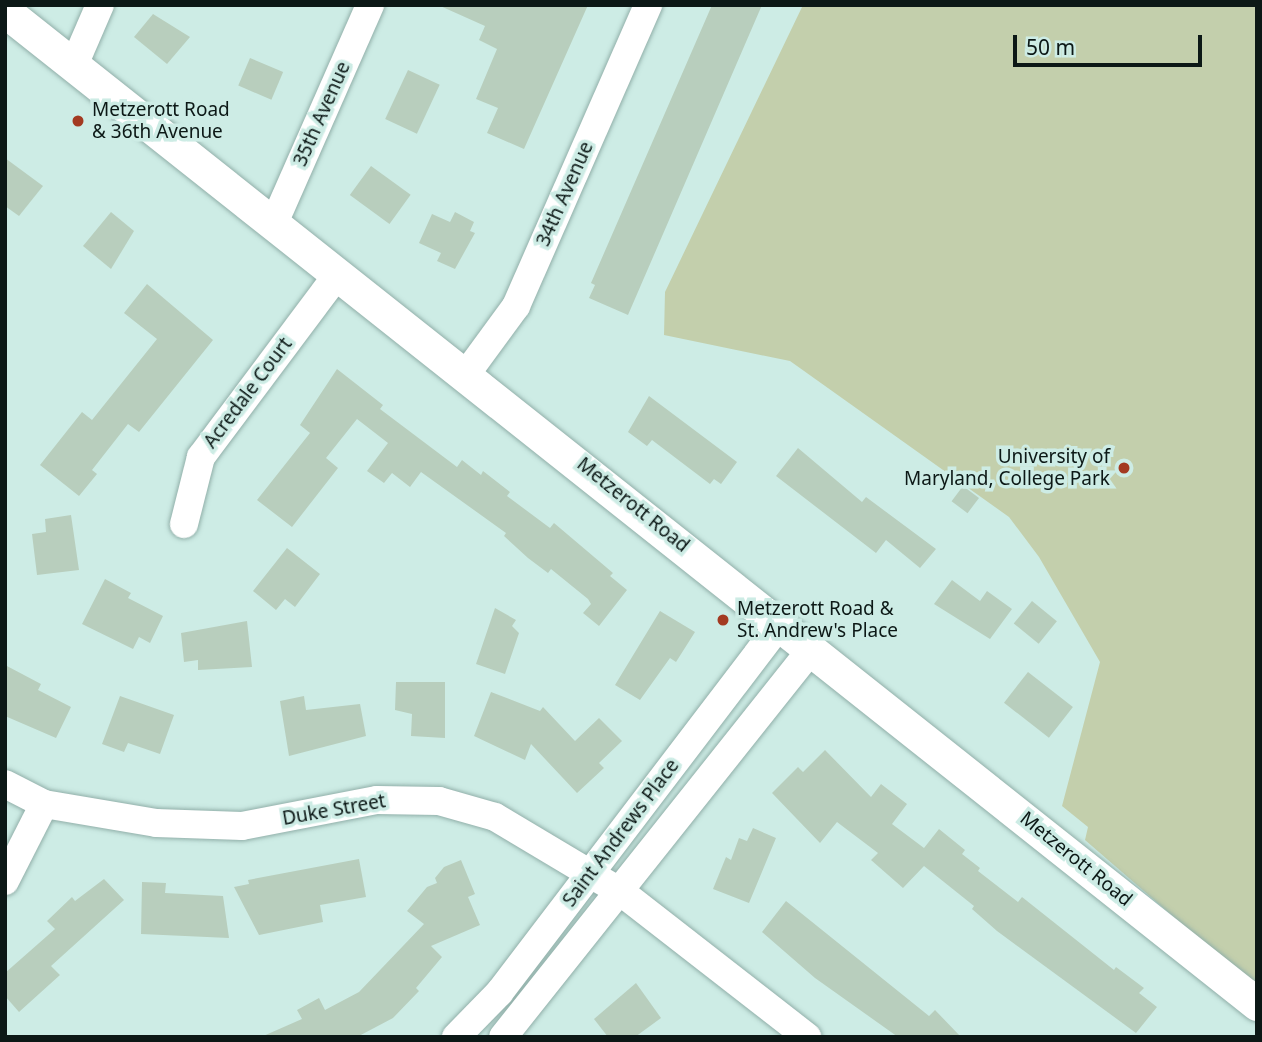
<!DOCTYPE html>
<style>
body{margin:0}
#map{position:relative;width:1262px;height:1042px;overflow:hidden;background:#cdece5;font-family:"Noto Sans",sans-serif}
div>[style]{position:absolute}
.green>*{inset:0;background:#c3cfac}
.building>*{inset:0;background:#b8cebd;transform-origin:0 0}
.roads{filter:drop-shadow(0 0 2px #91afa9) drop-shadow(0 0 2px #91afa9)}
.minor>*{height:28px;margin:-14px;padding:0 14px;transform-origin:14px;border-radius:14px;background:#fff}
.tertiary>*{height:33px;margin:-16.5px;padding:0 16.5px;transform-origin:16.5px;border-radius:16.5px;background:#fff}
.dots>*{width:19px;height:19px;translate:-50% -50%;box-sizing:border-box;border:4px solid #cdece5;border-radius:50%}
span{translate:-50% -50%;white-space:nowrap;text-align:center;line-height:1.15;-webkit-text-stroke:7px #cdece5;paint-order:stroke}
.poi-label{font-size:19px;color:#0c1816}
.left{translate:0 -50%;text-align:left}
.right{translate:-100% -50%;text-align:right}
.street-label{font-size:19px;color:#0c1816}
.frame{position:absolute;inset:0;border:7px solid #0c1816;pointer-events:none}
.scale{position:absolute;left:1013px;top:35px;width:189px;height:32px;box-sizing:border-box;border:4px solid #0c1816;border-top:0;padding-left:9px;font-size:21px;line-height:24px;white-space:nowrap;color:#0c1816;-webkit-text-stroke:5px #cdece5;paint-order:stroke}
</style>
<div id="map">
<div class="green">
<div style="clip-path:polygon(803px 5px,1257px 5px,1257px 989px,1085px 840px,1088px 827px,1062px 806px,1100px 662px,1039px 557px,1009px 517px,790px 361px,664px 335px,665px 292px)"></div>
</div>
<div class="building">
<div style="clip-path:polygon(438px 5px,588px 5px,524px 149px,487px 133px,498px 108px,476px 99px,497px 49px,479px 40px,485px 26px)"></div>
<div style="clip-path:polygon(712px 5px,762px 5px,628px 315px,589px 298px,595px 285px,591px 283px)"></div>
<div style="clip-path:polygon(153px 14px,190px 37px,167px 64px,134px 37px)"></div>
<div style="left:250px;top:58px;width:36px;height:30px;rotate:23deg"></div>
<div style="left:408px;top:70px;width:35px;height:54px;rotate:25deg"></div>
<div style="clip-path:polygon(5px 158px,43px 186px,19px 216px,5px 206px)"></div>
<div style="left:371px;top:166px;width:49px;height:36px;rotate:36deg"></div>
<div style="clip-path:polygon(111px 212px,134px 231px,111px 269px,83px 246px)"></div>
<div style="clip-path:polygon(455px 212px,474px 222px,470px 231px,475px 233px,455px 269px,437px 261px,441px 253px,419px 243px,432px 214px,450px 222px)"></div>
<div style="clip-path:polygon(147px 284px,213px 340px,139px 432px,128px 424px,92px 470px,97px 474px,79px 496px,40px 465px,82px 412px,92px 420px,157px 339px,124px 313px)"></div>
<div style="clip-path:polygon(337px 369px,383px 405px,380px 409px,457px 467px,462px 460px,481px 475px,483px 471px,510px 492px,507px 496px,550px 528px,554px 523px,613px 573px,610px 576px,627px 590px,599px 626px,583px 613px,591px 604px,588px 599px,551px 569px,548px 573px,528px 558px,504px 536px,506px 533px,421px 472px,410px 487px,392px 473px,384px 483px,367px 471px,388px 443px,357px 419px,326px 458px,338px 468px,292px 527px,257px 500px,310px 433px,300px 425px)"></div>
<div style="clip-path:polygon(649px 396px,737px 462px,721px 484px,714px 479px,710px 484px,652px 440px,647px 446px,628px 432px)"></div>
<div style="clip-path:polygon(798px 448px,862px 502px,866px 497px,936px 549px,920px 568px,886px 540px,876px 553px,776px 476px)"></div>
<div style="left:963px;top:486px;width:20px;height:19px;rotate:37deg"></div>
<div style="clip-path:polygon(71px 515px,79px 570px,37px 575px,32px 534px,46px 532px,45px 519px)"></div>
<div style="clip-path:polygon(287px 548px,320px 574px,295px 607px,285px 599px,276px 610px,253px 591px)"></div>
<div style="clip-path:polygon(105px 579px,131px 593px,128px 598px,163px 616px,150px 643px,139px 637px,133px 649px,82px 624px)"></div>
<div style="clip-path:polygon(952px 580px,980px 601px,987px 591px,1012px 609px,990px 639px,934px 604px)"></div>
<div style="left:1032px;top:601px;width:32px;height:29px;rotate:39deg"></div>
<div style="clip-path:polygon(495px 608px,516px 620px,512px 626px,519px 633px,505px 674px,476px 664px)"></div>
<div style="clip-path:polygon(660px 611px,695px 632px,676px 662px,670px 658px,640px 700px,615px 685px)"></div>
<div style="clip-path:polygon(247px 621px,252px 667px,198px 670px,198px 660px,184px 662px,181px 633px)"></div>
<div style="clip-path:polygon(5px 665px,41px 684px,38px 690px,71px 707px,56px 738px,5px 716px)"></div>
<div style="left:1028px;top:672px;width:57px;height:39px;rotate:38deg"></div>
<div style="clip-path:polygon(396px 682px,445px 682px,445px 738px,411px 736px,412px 714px,395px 710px)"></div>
<div style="clip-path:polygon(491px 692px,540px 711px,543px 707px,575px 741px,599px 718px,622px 741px,599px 763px,604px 768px,577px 793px,531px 744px,525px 760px,474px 736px)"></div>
<div style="clip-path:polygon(120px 696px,174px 715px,160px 754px,128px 743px,124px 752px,102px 744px)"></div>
<div style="clip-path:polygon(304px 696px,306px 710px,360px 704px,366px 736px,289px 756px,280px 701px)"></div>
<div style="clip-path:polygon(825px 750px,871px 797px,881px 784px,907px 804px,892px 824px,924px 848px,939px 829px,965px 850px,962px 854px,980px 868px,978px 871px,1018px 902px,1022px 897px,1114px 970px,1116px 967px,1144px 988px,1139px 993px,1157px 1007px,1136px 1033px,997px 931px,972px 909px,974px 906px,924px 866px,903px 888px,871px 860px,878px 853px,837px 822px,820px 843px,772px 793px,798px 767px,803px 772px)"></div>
<div style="clip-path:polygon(753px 828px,776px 838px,749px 903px,713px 889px,726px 857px,731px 860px,739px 838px,747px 841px)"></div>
<div style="clip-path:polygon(359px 859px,366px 897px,320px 905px,323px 922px,259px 935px,234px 887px,249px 884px,248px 880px)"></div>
<div style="clip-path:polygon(461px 860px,475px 894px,468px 897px,480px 925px,431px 946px,442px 957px,416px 988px,419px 991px,393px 1018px,357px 1037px,261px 1037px,302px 1019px,297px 1010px,319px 998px,325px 1010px,359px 992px,424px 924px,407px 911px,427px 887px,437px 883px,435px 878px,444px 867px)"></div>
<div style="clip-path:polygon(104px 879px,124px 900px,51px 966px,60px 975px,19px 1012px,5px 996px,5px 973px,55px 929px,47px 921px,72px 897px,75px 901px)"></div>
<div style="clip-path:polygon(142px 882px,166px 883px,165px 893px,223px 896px,229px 938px,141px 934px)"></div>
<div style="clip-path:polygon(786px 901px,929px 1016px,935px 1010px,961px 1037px,898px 1037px,815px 978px,762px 932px)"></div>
<div style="clip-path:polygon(636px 983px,661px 1018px,635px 1037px,608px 1037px,594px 1019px)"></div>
</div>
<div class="roads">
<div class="minor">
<div style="left:74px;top:65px;width:65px;rotate:-66.6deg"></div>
<div style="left:274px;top:223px;width:238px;rotate:-66.2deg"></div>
<div style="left:467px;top:373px;width:83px;rotate:-53.8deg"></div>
<div style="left:516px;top:306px;width:329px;rotate:-66.3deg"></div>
<div style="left:184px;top:524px;width:69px;rotate:-75.8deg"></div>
<div style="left:201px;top:457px;width:229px;rotate:-53.2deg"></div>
<div style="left:5px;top:784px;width:44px;rotate:27.1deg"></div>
<div style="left:44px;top:804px;width:114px;rotate:9.6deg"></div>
<div style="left:156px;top:823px;width:86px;rotate:2deg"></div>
<div style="left:242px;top:826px;width:137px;rotate:-10.9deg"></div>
<div style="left:377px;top:800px;width:62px;rotate:0.9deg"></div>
<div style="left:439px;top:801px;width:58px;rotate:15.9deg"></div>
<div style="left:495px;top:817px;width:147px;rotate:30.8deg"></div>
<div style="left:621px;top:892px;width:236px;rotate:37.9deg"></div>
<div style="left:5px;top:881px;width:86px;rotate:-63.1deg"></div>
<div style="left:456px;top:1037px;width:62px;rotate:-45.7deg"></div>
<div style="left:499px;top:993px;width:465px;rotate:-52.7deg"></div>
<div style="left:503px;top:1037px;width:497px;rotate:-51.5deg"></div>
</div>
<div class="tertiary">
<div style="left:5px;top:11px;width:1598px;rotate:38.42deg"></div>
</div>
</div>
<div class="dots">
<div style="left:78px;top:121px;background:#a33a21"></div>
<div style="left:1124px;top:468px;background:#a33a21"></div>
<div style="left:723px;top:620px;background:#a33a21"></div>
</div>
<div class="poi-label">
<span class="left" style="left:92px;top:121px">Metzerott Road<br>&amp; 36th Avenue</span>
<span class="right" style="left:1110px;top:468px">University of<br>Maryland, College Park</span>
<span class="left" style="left:737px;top:620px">Metzerott Road &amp;<br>St. Andrew's Place</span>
</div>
<div class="street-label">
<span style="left:322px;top:114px;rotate:-66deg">35th Avenue</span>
<span style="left:565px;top:194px;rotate:-66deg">34th Avenue</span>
<span style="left:248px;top:393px;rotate:-53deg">Acredale Court</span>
<span style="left:633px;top:505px;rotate:39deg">Metzerott Road</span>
<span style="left:334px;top:810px;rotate:-10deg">Duke Street</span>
<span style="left:621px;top:833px;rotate:-53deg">Saint Andrews Place</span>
<span style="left:1076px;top:859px;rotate:39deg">Metzerott Road</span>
</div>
<div class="frame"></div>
<div class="scale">50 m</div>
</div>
